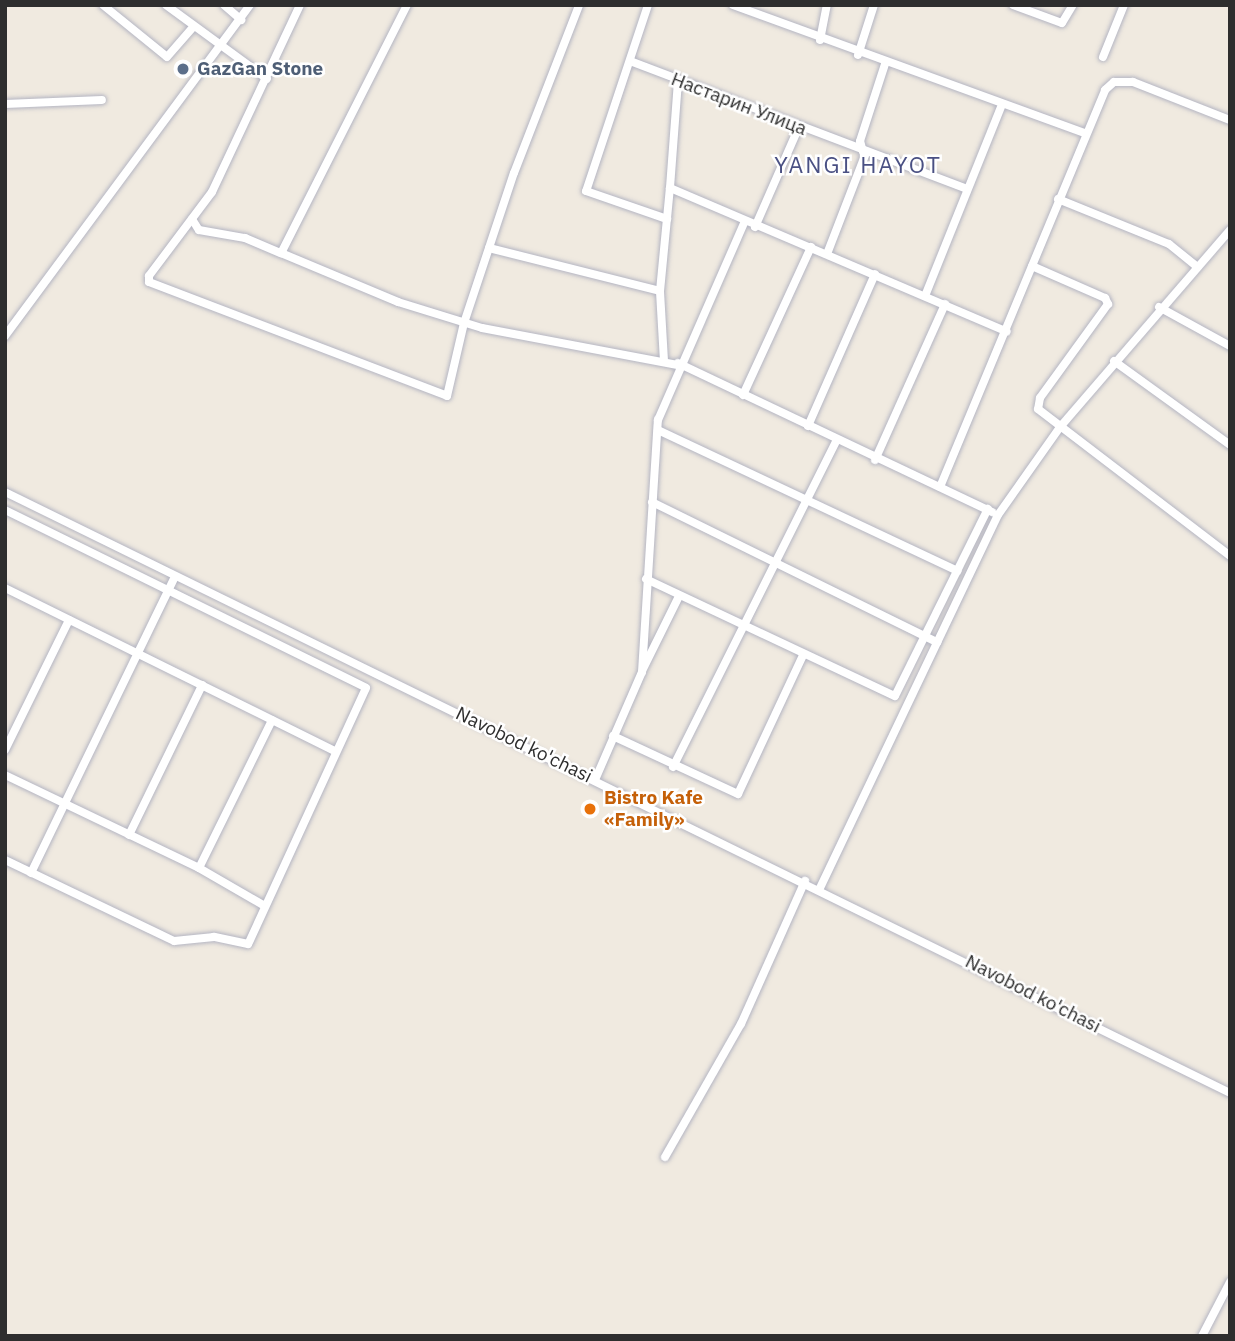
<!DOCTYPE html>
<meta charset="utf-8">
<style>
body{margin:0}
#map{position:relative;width:1235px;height:1341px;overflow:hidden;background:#f0eae0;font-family:"IBM Plex Sans",sans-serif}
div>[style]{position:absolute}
.roads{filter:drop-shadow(0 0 2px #b4b5c2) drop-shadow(0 0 2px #b4b5c2)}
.minor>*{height:8px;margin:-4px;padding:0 4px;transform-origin:4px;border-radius:4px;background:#fff}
.dots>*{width:19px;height:19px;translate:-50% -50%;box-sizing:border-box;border:4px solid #fff;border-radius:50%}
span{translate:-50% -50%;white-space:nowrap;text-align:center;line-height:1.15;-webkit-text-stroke:5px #fff;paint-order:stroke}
.service-label{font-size:19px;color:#4e5e75;font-weight:700}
.left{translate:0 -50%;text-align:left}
.street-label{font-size:19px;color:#2e2e2e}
.food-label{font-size:19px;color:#c56008;font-weight:700}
.quarter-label{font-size:23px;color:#4a5083;letter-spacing:2px}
.frame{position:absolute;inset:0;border:7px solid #2e2e2e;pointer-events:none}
</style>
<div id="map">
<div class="roads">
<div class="minor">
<div style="left:103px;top:5px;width:82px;rotate:39.1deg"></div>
<div style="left:167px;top:57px;width:40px;rotate:-49deg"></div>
<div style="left:166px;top:5px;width:125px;rotate:36.2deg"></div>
<div style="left:224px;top:5px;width:23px;rotate:41deg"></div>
<div style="left:300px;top:5px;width:207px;rotate:115.2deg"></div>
<div style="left:212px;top:192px;width:105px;rotate:126.9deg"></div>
<div style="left:149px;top:276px;width:6px;rotate:90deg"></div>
<div style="left:149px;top:282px;width:319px;rotate:20.9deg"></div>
<div style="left:447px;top:396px;width:75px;rotate:-76.9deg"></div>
<div style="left:464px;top:323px;width:158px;rotate:-71.6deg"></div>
<div style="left:514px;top:173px;width:180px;rotate:-68.8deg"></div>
<div style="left:407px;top:5px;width:278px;rotate:116.9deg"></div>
<div style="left:281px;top:253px;width:127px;rotate:22.7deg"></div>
<div style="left:398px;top:302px;width:88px;rotate:17.2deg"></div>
<div style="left:482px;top:328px;width:199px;rotate:10.7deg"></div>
<div style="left:648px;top:5px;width:196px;rotate:108.4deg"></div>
<div style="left:586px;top:191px;width:86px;rotate:19.1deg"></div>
<div style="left:733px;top:5px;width:374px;rotate:20deg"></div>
<div style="left:1013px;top:5px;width:52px;rotate:20.2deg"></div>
<div style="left:1062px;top:23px;width:21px;rotate:-59deg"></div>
<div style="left:820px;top:40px;width:36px;rotate:-79deg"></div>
<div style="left:858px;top:55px;width:52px;rotate:-72.3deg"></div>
<div style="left:1103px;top:57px;width:56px;rotate:-68deg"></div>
<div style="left:630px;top:61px;width:360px;rotate:20.8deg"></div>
<div style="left:678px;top:81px;width:107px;rotate:94.3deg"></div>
<div style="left:670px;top:188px;width:366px;rotate:23.1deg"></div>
<div style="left:5px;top:104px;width:97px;rotate:-2.4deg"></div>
<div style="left:863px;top:152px;width:11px;rotate:-105deg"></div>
<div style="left:860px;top:141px;width:81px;rotate:-72deg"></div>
<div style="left:1058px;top:199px;width:120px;rotate:22.1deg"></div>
<div style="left:1169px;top:244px;width:36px;rotate:39deg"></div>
<div style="left:192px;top:219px;width:13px;rotate:58deg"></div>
<div style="left:199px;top:230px;width:47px;rotate:9.9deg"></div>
<div style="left:245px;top:238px;width:39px;rotate:23deg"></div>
<div style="left:755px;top:227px;width:109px;rotate:-66.3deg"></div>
<div style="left:489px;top:248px;width:176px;rotate:14.1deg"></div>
<div style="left:827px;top:254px;width:108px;rotate:-68.9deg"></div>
<div style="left:1032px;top:266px;width:80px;rotate:23.7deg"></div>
<div style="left:1105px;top:298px;width:7px;rotate:63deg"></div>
<div style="left:1108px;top:304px;width:116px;rotate:125.9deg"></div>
<div style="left:1040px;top:398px;width:11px;rotate:100deg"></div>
<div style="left:1038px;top:409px;width:242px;rotate:37.4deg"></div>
<div style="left:925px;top:296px;width:207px;rotate:-68.1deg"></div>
<div style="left:1159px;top:307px;width:81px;rotate:28.8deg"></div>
<div style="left:5px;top:336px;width:412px;rotate:-53.5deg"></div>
<div style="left:664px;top:361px;width:70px;rotate:-93.3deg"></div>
<div style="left:660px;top:291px;width:103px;rotate:-84.5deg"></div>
<div style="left:1114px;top:361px;width:143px;rotate:35.9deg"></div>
<div style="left:678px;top:363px;width:348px;rotate:25.4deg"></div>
<div style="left:743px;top:395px;width:163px;rotate:-65.3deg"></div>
<div style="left:808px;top:426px;width:166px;rotate:-66.2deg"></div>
<div style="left:658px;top:430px;width:331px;rotate:25.2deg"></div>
<div style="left:875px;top:460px;width:171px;rotate:-65.8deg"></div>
<div style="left:940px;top:487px;width:430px;rotate:-67.4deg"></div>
<div style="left:1105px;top:90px;width:12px;rotate:-42deg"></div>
<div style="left:1114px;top:82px;width:19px"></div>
<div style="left:1133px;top:82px;width:104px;rotate:21.4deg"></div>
<div style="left:5px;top:492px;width:1364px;rotate:26.13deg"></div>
<div style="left:652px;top:502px;width:318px;rotate:26.2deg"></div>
<div style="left:5px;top:510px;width:402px;rotate:26.2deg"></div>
<div style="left:366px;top:688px;width:282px;rotate:114.7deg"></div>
<div style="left:248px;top:944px;width:35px;rotate:-168deg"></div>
<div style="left:214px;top:937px;width:40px;rotate:174.3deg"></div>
<div style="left:174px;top:941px;width:187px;rotate:-154.4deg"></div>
<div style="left:646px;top:579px;width:275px;rotate:25.2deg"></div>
<div style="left:895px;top:696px;width:209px;rotate:-63.6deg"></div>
<div style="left:5px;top:588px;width:368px;rotate:26.3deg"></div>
<div style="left:643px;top:669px;width:81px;rotate:-63.7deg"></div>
<div style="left:613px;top:736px;width:138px;rotate:24.9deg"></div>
<div style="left:738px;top:794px;width:153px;rotate:-64.9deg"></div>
<div style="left:5px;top:750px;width:145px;rotate:-63.8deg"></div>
<div style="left:673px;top:767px;width:366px;rotate:-63.4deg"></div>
<div style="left:5px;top:775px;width:215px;rotate:25.6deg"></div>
<div style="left:199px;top:868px;width:74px;rotate:30deg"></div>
<div style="left:595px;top:780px;width:118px;rotate:-66.5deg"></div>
<div style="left:642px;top:672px;width:253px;rotate:-86.4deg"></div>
<div style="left:658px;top:420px;width:217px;rotate:-66.4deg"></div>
<div style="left:129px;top:835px;width:167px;rotate:-64deg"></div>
<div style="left:199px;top:868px;width:165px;rotate:-63.7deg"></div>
<div style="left:31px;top:873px;width:330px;rotate:-64.1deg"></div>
<div style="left:820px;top:888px;width:413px;rotate:-64.5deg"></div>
<div style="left:998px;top:515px;width:108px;rotate:-54.8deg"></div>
<div style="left:1060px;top:427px;width:260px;rotate:-49.2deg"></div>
<div style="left:665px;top:1157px;width:153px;rotate:-60.3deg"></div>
<div style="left:741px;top:1024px;width:157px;rotate:-65.9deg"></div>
<div style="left:1202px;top:1336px;width:61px;rotate:-62.6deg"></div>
</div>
</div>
<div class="dots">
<div style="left:183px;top:69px;background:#5c6f8a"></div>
<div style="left:590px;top:809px;background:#e8710a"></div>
</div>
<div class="service-label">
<span class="left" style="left:197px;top:69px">GazGan Stone</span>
</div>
<div class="street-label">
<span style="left:739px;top:104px;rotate:21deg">Настарин Улица</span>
<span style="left:524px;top:745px;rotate:26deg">Navobod ko'chasi</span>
<span style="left:1033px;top:994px;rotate:27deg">Navobod ko'chasi</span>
</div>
<div class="food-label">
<span class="left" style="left:604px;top:809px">Bistro Kafe<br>«Family»</span>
</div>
<div class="quarter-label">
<span style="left:858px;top:164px">YANGI HAYOT</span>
</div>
<div class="frame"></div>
</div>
